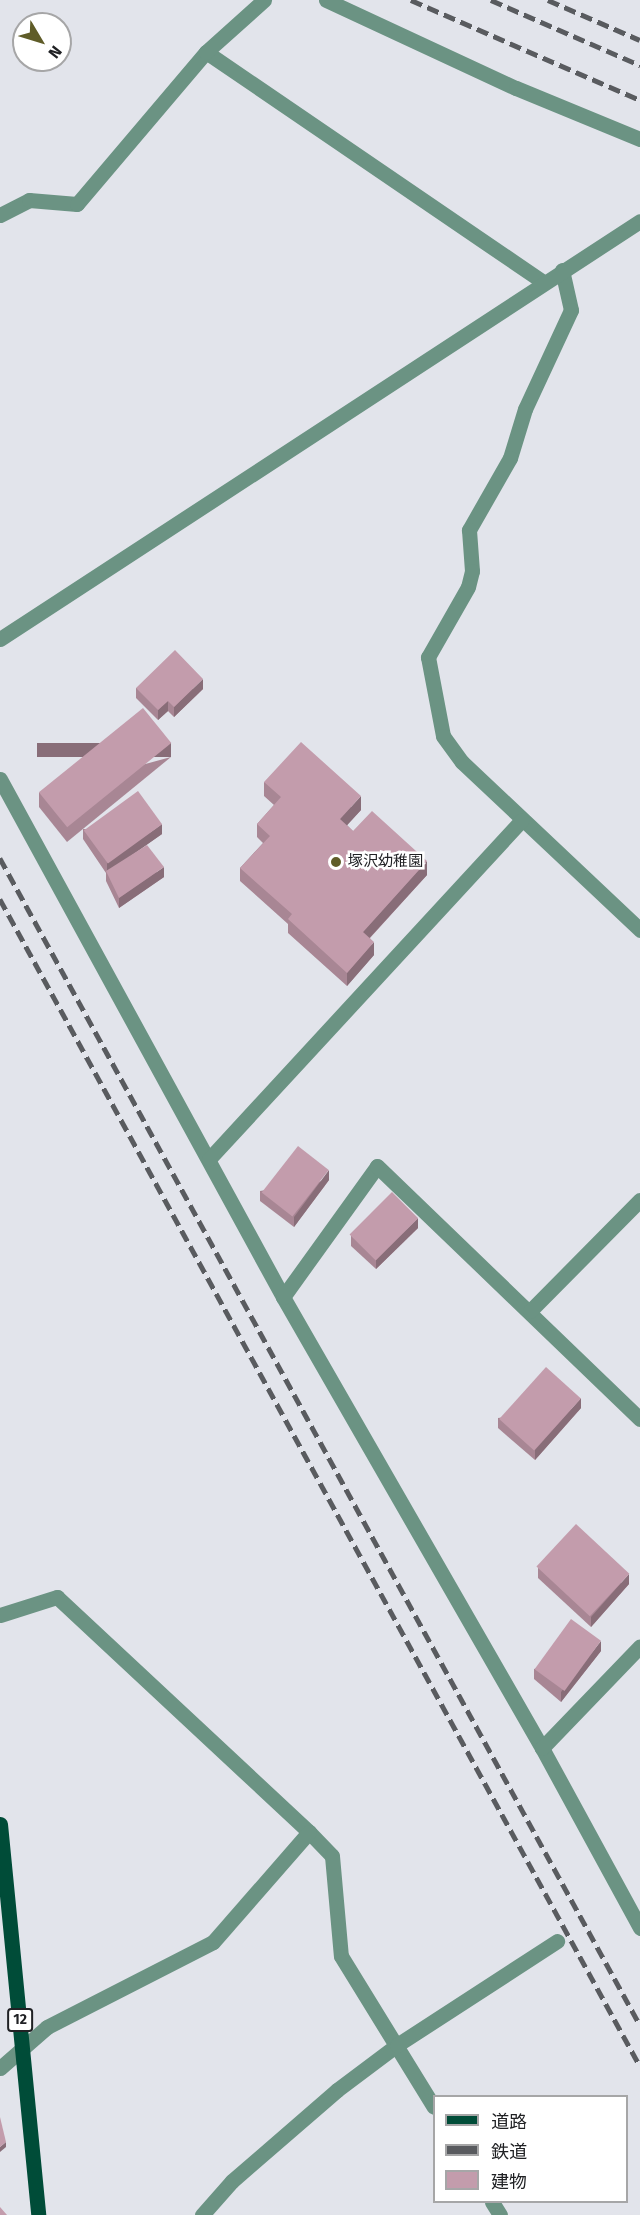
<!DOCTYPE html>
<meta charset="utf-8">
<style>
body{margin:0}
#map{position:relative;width:640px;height:2215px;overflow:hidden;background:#e2e4eb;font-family:"Fira Sans","Noto Sans JP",sans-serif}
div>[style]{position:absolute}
.minor>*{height:15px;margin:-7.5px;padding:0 7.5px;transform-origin:7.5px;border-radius:7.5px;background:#6b9383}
.major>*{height:15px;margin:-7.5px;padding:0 7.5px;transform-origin:7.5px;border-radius:7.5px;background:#004c38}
.rail>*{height:4.5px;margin-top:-2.25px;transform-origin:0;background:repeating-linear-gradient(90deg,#595b5f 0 12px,transparent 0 18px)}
.wall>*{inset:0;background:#a88694}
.shaded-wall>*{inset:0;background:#886d78;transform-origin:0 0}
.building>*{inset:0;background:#c39cac;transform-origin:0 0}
.dots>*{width:16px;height:16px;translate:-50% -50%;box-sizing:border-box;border:3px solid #fff;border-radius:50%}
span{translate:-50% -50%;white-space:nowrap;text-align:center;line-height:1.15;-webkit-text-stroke:5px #fff;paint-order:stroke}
.shield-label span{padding:2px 4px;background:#fff;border:2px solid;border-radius:4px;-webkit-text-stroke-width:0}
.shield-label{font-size:14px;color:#202124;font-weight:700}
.poi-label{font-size:15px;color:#202124}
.left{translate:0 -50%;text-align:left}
.legend{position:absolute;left:433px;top:2095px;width:195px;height:108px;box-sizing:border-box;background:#fff;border:2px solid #a6a6a7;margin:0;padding:8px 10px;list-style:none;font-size:18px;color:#202124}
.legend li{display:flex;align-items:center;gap:12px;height:30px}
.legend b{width:30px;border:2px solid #a6a6a7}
.north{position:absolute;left:12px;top:12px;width:60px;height:60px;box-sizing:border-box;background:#fff;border:2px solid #a6a6a7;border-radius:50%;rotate:128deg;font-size:16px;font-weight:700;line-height:24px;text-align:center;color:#202124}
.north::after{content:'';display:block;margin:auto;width:21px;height:27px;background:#5f5c28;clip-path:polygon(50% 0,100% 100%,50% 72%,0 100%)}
</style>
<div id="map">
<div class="minor">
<div style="left:326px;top:0;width:209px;rotate:24.9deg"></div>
<div style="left:516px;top:88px;width:134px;rotate:22.4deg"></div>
<div style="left:206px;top:52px;width:408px;rotate:34.3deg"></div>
<div style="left:0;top:215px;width:33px;rotate:-27deg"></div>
<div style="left:29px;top:200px;width:48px;rotate:4.8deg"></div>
<div style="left:77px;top:204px;width:199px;rotate:-49.7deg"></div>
<div style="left:206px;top:52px;width:78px;rotate:-41.9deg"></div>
<div style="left:562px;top:270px;width:41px;rotate:77.3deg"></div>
<div style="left:571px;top:310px;width:109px;rotate:114.9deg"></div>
<div style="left:525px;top:409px;width:51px;rotate:107deg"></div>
<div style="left:510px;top:458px;width:83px;rotate:119.7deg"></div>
<div style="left:469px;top:530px;width:41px;rotate:85.8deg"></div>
<div style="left:472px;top:571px;width:16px;rotate:104deg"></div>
<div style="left:468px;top:587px;width:81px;rotate:119.7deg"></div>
<div style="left:428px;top:657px;width:80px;rotate:79.2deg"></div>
<div style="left:443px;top:736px;width:32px;rotate:54deg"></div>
<div style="left:462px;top:762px;width:245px;rotate:43.3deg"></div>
<div style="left:0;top:639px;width:764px;rotate:-33.15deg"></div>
<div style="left:0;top:779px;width:590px;rotate:61.35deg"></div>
<div style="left:283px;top:1297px;width:520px;rotate:60.13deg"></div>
<div style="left:542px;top:1748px;width:205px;rotate:61.4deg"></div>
<div style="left:209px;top:1159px;width:461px;rotate:-47.3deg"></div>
<div style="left:283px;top:1297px;width:161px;rotate:-54.3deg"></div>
<div style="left:377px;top:1166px;width:365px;rotate:43.9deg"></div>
<div style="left:530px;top:1311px;width:156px;rotate:-45.3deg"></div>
<div style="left:0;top:1615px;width:60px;rotate:-17.5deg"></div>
<div style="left:57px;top:1597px;width:345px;rotate:43deg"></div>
<div style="left:309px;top:1832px;width:33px;rotate:46deg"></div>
<div style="left:332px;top:1856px;width:100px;rotate:84.9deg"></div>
<div style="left:341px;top:1956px;width:177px;rotate:58.4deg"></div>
<div style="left:542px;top:1748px;width:141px;rotate:-46.1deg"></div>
<div style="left:0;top:2068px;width:62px;rotate:-41.1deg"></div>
<div style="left:47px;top:2027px;width:186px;rotate:-27.1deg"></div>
<div style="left:213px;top:1942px;width:146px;rotate:-48.9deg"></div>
<div style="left:492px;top:2202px;width:15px;rotate:58deg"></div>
<div style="left:202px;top:2215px;width:45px;rotate:-48.6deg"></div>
<div style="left:232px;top:2181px;width:139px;rotate:-40.9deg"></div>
<div style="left:337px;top:2090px;width:75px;rotate:-36.9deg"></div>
<div style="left:397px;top:2045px;width:191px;rotate:-33deg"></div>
</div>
<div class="major">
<div style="left:0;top:1824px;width:393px;rotate:84.4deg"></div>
</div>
<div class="rail">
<div style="left:411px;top:0;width:250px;rotate:23.6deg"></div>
<div style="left:491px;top:0;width:163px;rotate:23.6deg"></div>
<div style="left:548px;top:0;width:100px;rotate:23.5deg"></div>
<div style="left:0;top:858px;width:1331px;rotate:61.26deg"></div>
<div style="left:0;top:899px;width:1331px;rotate:61.26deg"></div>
</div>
<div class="wall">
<div style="clip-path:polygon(136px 688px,203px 689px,174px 717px,168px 711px,158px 720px,136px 698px)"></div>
<div style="clip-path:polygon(171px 757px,67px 842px,39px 807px,39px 793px)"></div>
<div style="clip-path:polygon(264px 782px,361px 810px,347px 825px,353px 831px,427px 875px,370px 938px,374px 955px,347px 986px,288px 933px,288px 924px,240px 881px,240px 868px,263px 843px,257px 837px,257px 824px,274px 805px,264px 796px)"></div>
<div style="clip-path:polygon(83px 829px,162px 834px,130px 856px,164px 877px,119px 908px,106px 881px,106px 873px,83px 839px)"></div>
<div style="clip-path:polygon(329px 1180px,294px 1227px,260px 1201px,260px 1191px)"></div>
<div style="clip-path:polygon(418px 1228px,376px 1269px,351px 1246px,351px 1236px)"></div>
<div style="clip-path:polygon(581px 1408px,535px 1460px,498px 1428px,498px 1418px)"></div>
<div style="clip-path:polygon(538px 1568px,629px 1584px,591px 1627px,538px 1578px)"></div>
<div style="clip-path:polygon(601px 1651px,561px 1702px,534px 1679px,534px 1669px)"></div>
</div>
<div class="shaded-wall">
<div style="clip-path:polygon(203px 679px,203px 689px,174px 717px,174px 707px)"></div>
<div style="clip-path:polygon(168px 701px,168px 711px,158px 720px,158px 710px)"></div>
<div style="left:171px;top:743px;width:14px;height:134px;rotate:90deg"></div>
<div style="clip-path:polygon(361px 796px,361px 810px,340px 833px,340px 819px)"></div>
<div style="clip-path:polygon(162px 824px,162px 834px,107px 873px,107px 863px)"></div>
<div style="clip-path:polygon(427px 861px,427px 875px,363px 945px,363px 932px)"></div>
<div style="clip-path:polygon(164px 867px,164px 877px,119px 908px,119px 898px)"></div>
<div style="clip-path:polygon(374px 942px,374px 955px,347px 986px,347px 973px)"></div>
<div style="clip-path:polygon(329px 1170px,329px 1180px,294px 1227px,294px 1217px)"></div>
<div style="clip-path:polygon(418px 1218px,418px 1228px,376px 1269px,376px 1259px)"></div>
<div style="clip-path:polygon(581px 1398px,581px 1408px,535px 1460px,535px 1450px)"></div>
<div style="clip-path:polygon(629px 1574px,629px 1584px,591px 1627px,591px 1617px)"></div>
<div style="clip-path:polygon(601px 1641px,601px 1651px,561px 1702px,561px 1692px)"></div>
<div style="clip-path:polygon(6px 2142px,6px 2147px,0 2152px,0 2147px)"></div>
</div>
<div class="building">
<div style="clip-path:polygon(175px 650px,203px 679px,174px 707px,168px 701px,158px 710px,136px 688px)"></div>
<div style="left:143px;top:708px;width:45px;height:134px;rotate:51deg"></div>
<div style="clip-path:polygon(301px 742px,361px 796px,340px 819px,353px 831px,372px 811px,427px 861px,363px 932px,374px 942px,347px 973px,288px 919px,292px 914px,240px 868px,270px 836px,257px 824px,281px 797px,264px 782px)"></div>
<div style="left:138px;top:791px;width:41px;height:67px;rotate:54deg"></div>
<div style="clip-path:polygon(147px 845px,164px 867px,119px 898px,106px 871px)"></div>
<div style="left:298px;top:1146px;width:39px;height:59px;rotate:38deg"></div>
<div style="left:392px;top:1192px;width:37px;height:60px;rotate:45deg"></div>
<div style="left:546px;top:1367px;width:47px;height:70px;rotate:42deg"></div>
<div style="left:576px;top:1524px;width:73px;height:58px;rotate:43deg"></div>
<div style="left:571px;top:1619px;width:37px;height:62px;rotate:36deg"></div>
<div style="clip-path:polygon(0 2117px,6px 2142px,0 2147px)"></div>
<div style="clip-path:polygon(0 2207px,7px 2215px,0 2215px)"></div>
</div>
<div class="dots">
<div style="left:336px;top:862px;background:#5f5c28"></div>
</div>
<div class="shield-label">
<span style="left:20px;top:2020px">12</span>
</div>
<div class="poi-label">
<span class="left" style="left:348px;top:862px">塚沢幼稚園</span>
</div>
<ul class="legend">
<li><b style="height:8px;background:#004c38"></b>道路</li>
<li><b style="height:8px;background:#595b5f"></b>鉄道</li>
<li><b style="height:16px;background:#c39cac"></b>建物</li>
</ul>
<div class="north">N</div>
</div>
